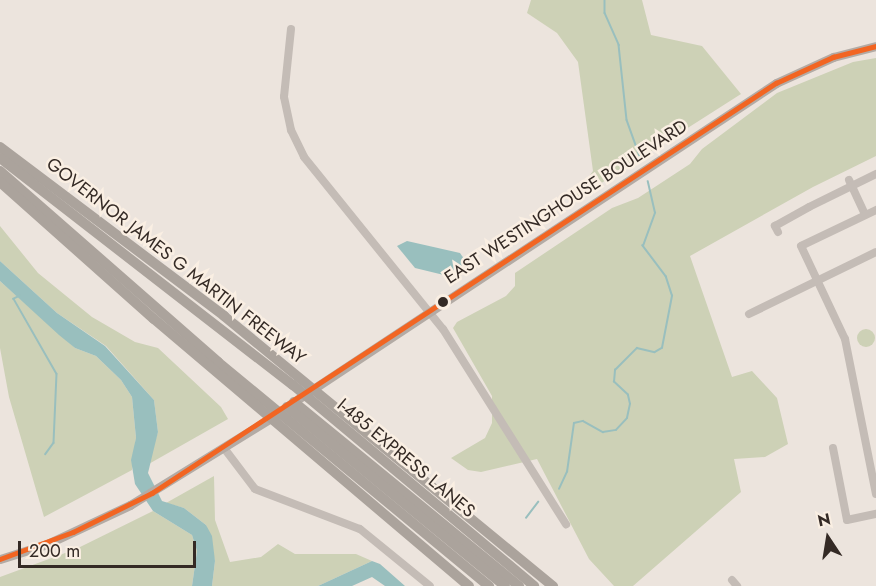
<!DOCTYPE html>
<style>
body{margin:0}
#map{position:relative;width:876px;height:586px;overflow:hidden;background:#ece4dd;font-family:Jost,sans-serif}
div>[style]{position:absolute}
.green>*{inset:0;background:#cdd1b6}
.round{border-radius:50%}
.water>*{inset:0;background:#99bfbe}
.stream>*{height:1.5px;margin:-0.75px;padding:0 0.75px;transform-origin:0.75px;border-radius:0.75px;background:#99bfbe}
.minor>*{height:8px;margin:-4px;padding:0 4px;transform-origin:4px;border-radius:4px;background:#c4bcb6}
.major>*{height:9px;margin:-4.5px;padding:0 4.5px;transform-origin:4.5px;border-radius:4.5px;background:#b3aba5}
.highway>*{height:10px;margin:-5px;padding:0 5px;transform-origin:5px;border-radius:5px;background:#aba39c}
.bus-1>*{height:4.5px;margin:-2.25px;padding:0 2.25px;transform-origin:2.25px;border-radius:2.25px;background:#f26522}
.dots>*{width:16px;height:16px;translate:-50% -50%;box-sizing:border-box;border:3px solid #faefe3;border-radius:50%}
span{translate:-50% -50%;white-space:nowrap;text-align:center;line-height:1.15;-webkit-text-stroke:5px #faefe3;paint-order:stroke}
.street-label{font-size:18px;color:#342a25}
.north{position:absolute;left:798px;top:508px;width:60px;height:60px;-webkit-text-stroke:4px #faefe3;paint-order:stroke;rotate:348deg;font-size:16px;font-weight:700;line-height:24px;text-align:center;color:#342a25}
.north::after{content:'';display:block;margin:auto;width:21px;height:27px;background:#342a25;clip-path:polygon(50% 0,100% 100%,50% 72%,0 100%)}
.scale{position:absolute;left:18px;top:541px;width:178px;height:27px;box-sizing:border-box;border:3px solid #342a25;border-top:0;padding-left:8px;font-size:18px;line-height:21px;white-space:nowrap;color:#342a25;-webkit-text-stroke:4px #faefe3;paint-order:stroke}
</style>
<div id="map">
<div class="green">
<div style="clip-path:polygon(531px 0,642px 0,651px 35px,702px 46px,741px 94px,570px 203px,593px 171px,578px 62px,557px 33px,527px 13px)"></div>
<div style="clip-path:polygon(876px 58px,876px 156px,813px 187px,690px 256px,732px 377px,752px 371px,777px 398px,788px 444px,765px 457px,734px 459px,741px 492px,633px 586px,614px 586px,589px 559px,537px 459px,481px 472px,468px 470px,451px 458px,485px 438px,492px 423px,492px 396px,453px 328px,457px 322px,506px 296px,515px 286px,515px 273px,612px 208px,638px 198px,690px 164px,702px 149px,777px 93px,853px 62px)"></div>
<div style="clip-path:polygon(0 226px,38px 273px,92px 317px,135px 342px,158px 348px,221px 407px,228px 419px,147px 465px,158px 432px,154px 400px,106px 346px,57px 313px,0 261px)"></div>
<div style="clip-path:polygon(0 281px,75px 348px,96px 356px,121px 380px,132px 397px,136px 438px,132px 470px,44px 517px,9px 397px,0 348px)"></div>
<div class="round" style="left:857px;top:329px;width:18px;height:18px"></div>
<div style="clip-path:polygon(214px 476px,215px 520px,230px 562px,261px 557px,278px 544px,295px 554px,356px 554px,372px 561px,318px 586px,212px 586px,215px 561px,206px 525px,184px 508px,166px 503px)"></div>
<div style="clip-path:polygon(153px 511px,192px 535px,197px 551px,192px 586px,0 586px,0 577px,76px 549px)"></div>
</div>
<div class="water">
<div style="clip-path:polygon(407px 241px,460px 253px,467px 263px,448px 276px,415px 268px,397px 246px)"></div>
<div style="clip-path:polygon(0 261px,57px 313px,105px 346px,154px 400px,158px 432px,148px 473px,162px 501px,184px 508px,206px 525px,212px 536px,215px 561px,212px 586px,192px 586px,197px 551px,192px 535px,153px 511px,135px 484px,131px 460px,136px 438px,132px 397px,121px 380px,96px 356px,75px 348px,59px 335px,0 281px)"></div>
<div style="clip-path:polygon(372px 561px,380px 564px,405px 586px,385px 586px,372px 577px,352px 586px,318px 586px)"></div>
</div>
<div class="stream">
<div style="left:605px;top:0;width:13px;rotate:90deg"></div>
<div style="left:605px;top:13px;width:35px;rotate:66deg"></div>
<div style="left:619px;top:45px;width:75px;rotate:83.9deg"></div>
<div style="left:627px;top:120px;width:41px;rotate:70.3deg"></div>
<div style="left:20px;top:296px;width:7px;rotate:153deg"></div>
<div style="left:14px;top:299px;width:86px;rotate:60.2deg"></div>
<div style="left:57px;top:374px;width:69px;rotate:92.5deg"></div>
<div style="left:54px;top:443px;width:14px;rotate:126deg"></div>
<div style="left:559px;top:489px;width:19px;rotate:-65deg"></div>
<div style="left:567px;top:472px;width:49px;rotate:-81.9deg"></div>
<div style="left:574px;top:423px;width:9px;rotate:-13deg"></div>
<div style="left:583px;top:421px;width:23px;rotate:29deg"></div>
<div style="left:603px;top:432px;width:13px;rotate:-9deg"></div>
<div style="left:616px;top:430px;width:16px;rotate:-47deg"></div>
<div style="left:627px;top:418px;width:14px;rotate:-78deg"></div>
<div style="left:630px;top:404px;width:9px;rotate:-103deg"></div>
<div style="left:628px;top:395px;width:19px;rotate:-137deg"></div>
<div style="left:614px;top:382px;width:12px;rotate:-85deg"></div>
<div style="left:615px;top:370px;width:31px;rotate:-45deg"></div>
<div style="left:637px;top:348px;width:18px;rotate:13deg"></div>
<div style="left:655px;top:352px;width:8px;rotate:-30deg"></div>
<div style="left:662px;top:348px;width:53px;rotate:-79.1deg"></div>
<div style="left:672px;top:296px;width:20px;rotate:-108deg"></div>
<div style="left:666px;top:277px;width:39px;rotate:-127deg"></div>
<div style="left:643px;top:246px;width:35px;rotate:-70deg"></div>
<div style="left:655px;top:213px;width:32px;rotate:-103deg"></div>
<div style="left:526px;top:518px;width:20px;rotate:-53deg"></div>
</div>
<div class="minor">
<div style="left:291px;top:29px;width:68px;rotate:95.9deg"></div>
<div style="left:284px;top:97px;width:34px;rotate:78deg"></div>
<div style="left:291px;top:130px;width:30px;rotate:64deg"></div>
<div style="left:304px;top:157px;width:221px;rotate:51.1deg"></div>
<div style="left:443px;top:329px;width:231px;rotate:57.8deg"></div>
<div style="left:849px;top:180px;width:38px;rotate:65deg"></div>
<div style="left:876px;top:210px;width:83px;rotate:154.4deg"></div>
<div style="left:801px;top:246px;width:103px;rotate:64.7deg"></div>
<div style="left:845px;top:339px;width:158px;rotate:78.7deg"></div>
<div style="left:778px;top:232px;width:7px;rotate:-117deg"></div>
<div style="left:775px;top:226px;width:39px;rotate:-29deg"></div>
<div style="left:809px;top:207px;width:75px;rotate:-26.2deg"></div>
<div style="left:749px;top:314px;width:141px;rotate:-26deg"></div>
<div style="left:224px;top:448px;width:51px;rotate:52.9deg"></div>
<div style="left:255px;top:489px;width:112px;rotate:20.9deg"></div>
<div style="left:360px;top:529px;width:90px;rotate:39.2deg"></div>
<div style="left:833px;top:448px;width:73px;rotate:79deg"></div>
<div style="left:847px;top:520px;width:30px;rotate:-12deg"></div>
<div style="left:732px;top:580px;width:8px;rotate:50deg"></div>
</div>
<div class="major">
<div style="left:289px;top:405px;width:584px;rotate:-33.47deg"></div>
<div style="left:776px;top:83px;width:63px;rotate:-24.5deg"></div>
<div style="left:833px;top:57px;width:44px;rotate:-14.3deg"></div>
<div style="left:0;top:559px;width:49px;rotate:-17.7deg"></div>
<div style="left:47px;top:544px;width:92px;rotate:-25.2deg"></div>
<div style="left:130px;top:505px;width:172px;rotate:-31.7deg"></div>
</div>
<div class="highway">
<div style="left:0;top:147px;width:281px;rotate:37deg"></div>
<div style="left:224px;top:316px;width:426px;rotate:39.4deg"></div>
<div style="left:0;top:158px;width:371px;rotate:37.8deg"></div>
<div style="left:293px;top:385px;width:314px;rotate:39.8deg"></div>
<div style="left:0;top:171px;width:290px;rotate:41.2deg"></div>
<div style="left:218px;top:362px;width:352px;rotate:39.6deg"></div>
<div style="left:0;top:182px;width:206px;rotate:41.7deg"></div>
<div style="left:154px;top:319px;width:413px;rotate:40.3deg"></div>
<div style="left:294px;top:402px;width:291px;rotate:39.3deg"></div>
<div style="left:287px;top:407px;width:282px;rotate:39.4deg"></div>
</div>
<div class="bus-1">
<div style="left:0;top:559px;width:78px;rotate:-20.3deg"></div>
<div style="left:73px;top:532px;width:88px;rotate:-26.3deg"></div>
<div style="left:152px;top:493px;width:747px;rotate:-33.31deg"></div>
<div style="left:776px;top:83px;width:63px;rotate:-24.5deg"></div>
<div style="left:833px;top:57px;width:44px;rotate:-14.3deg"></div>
</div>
<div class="dots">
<div style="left:443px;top:302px;background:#342a25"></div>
</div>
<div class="street-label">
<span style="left:566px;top:202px;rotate:-33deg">EAST WESTINGHOUSE BOULEVARD</span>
<span style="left:176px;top:261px;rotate:38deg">GOVERNOR JAMES G MARTIN FREEWAY</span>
<span style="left:406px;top:458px;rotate:40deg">I-485 EXPRESS LANES</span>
</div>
<div class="north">N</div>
<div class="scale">200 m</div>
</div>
